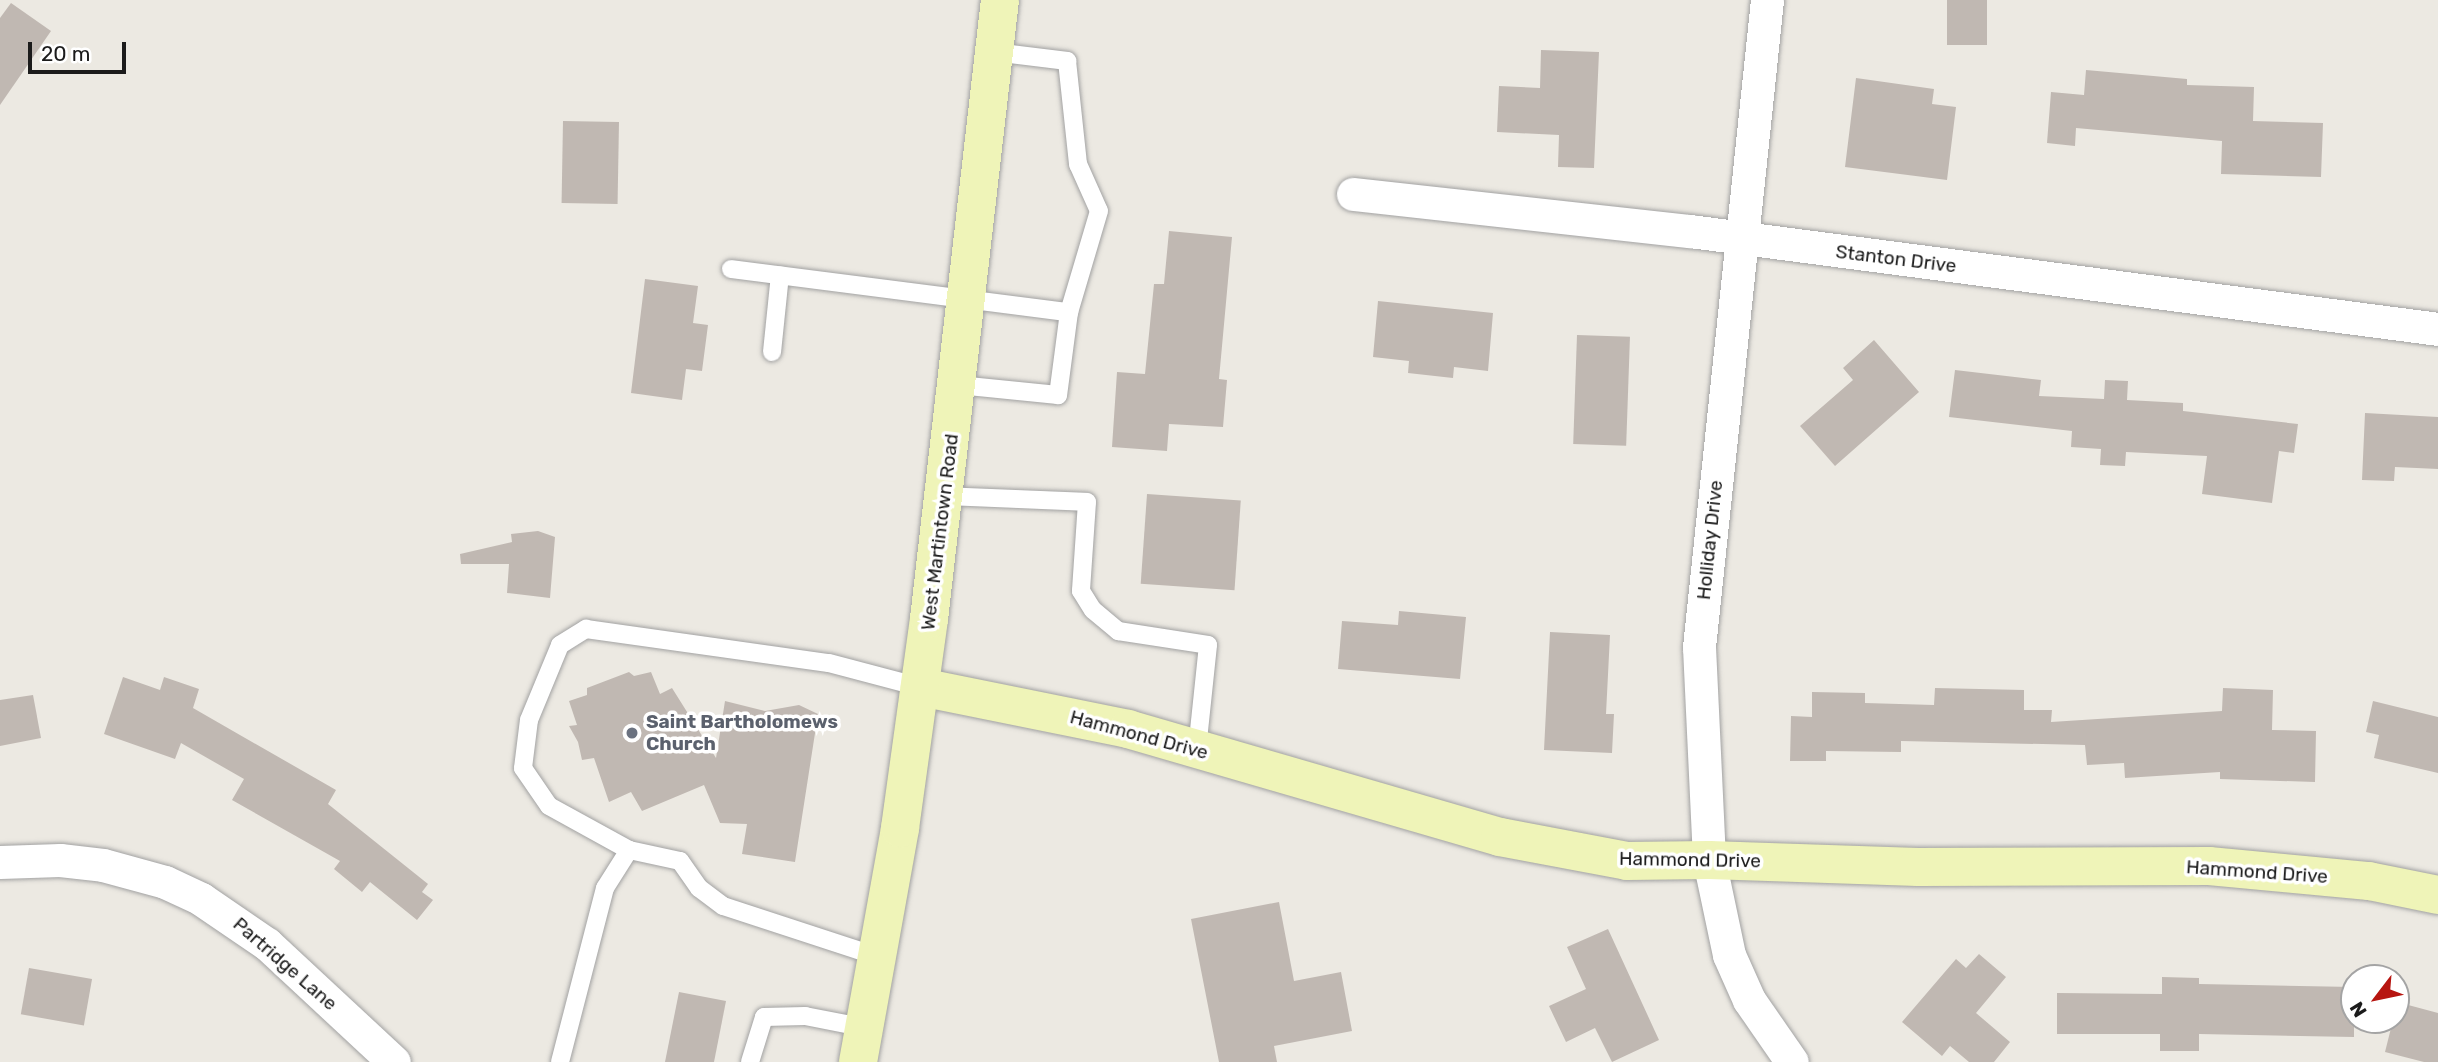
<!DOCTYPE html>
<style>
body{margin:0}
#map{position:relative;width:2438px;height:1062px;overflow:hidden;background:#ece9e2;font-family:Rubik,sans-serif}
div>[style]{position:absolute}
.building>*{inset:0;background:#c0b8b2;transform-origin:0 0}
.roads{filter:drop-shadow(0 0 2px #a2a2a2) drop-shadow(0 0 2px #a2a2a2)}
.lane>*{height:18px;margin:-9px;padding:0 9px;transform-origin:9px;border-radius:9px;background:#fff}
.street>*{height:33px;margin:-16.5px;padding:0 16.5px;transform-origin:16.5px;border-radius:16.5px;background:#fff}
.secondary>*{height:38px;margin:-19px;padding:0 19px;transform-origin:19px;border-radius:19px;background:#eff4b8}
.dots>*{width:19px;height:19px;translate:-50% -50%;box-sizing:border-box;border:4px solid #fff;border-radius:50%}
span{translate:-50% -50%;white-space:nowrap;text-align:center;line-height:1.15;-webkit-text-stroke:7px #fff;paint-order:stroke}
.street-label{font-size:19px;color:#1b1b1b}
.worship-label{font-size:19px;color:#5b616d;font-weight:700}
.left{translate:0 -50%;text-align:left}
.north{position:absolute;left:2340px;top:964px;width:70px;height:70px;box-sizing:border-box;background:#fff;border:2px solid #a4a4a4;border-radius:50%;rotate:238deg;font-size:19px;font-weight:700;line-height:28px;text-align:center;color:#1b1b1b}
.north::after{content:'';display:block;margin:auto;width:24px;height:32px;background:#b71510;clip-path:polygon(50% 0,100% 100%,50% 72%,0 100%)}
.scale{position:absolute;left:28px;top:42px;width:98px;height:32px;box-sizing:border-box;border:4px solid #1b1b1b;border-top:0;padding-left:9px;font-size:21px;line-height:24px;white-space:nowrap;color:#1b1b1b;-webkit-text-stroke:5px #fff;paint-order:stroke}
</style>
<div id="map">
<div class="building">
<div style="left:1947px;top:0;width:40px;height:45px"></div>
<div style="clip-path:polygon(11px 3px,51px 31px,0 105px,0 18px)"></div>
<div style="clip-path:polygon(1541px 50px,1599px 52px,1594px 168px,1558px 167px,1559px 135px,1497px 132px,1499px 86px,1540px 88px)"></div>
<div style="clip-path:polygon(2086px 70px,2187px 79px,2187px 85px,2254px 87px,2253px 121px,2323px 123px,2321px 177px,2221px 174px,2222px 141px,2076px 128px,2075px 146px,2047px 143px,2051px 92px,2084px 95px)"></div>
<div style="clip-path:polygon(1856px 78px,1934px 89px,1932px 104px,1956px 107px,1947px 180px,1845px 167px)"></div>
<div style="left:563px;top:121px;width:56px;height:82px;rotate:1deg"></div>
<div style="clip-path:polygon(1169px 231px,1232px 237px,1219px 379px,1227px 380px,1223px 427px,1169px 424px,1167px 451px,1112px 447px,1117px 372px,1145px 374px,1154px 284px,1164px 284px)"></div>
<div style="clip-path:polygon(645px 279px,698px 286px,693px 323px,708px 325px,702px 371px,686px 369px,682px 400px,631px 393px)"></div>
<div style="clip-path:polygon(1378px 301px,1493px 313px,1488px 371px,1454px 367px,1453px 378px,1408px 373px,1409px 361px,1373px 357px)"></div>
<div style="left:1577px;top:335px;width:53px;height:109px;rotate:2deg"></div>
<div style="clip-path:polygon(1874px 340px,1919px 392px,1835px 466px,1800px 426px,1853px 380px,1843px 368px)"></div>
<div style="clip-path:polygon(1955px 370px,2041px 380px,2039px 396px,2104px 399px,2105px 380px,2128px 381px,2127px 400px,2183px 403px,2183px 411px,2298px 424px,2294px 453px,2279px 451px,2272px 503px,2202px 494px,2207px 456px,2126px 452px,2125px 466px,2100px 465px,2101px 449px,2071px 447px,2072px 431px,1949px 417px)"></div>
<div style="clip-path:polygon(2365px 413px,2438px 417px,2438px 469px,2395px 467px,2394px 481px,2362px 480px)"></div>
<div style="left:1147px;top:494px;width:94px;height:90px;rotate:4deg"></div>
<div style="clip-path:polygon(538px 531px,555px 537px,550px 598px,507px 593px,509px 564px,461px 564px,460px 554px,512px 542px,511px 534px)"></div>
<div style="clip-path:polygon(1399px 611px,1466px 617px,1460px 679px,1338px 669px,1342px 621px,1398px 625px)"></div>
<div style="clip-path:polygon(1550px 632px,1610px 635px,1606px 714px,1614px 714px,1612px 753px,1544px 750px)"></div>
<div style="clip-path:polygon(629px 672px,634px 676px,651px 672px,660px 694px,672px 688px,716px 758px,725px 701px,765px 711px,799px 705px,818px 714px,795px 862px,742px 854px,747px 824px,720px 823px,704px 785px,642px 811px,631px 792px,609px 802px,594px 758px,582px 760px,578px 742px,569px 726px,577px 725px,569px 701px,587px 695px,587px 688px)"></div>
<div style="clip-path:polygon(123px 677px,160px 690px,164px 677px,199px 689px,193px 708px,336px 790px,328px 804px,428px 884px,422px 892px,433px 900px,417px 920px,370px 882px,362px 892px,334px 869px,340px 861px,232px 800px,244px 779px,181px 743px,175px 759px,104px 734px)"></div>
<div style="clip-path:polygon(1935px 688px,2024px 690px,2024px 710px,2052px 710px,2051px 722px,2222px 711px,2223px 688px,2273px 690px,2272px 730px,2316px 731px,2315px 782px,2220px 779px,2220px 772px,2125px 778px,2124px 763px,2087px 765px,2085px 745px,1901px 741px,1901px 752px,1826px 751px,1826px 761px,1790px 761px,1791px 716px,1812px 717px,1812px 692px,1865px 693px,1865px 703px,1934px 705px)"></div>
<div style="clip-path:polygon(33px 695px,41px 738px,0 746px,0 700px)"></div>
<div style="clip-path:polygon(2373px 701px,2438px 717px,2438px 773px,2374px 758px,2379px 735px,2366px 732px)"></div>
<div style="clip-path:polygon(1279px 902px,1294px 981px,1341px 972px,1352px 1031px,1274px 1046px,1277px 1062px,1219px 1062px,1191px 919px)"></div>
<div style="clip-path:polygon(1608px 929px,1659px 1040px,1612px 1062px,1595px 1028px,1566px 1042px,1549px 1006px,1586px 989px,1567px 947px)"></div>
<div style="clip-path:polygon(1979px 954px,2006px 977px,1976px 1013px,2010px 1042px,1994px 1062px,1969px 1062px,1950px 1046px,1942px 1056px,1902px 1022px,1956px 959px,1966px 968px)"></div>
<div style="left:29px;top:968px;width:64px;height:47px;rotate:10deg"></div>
<div style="clip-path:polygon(2162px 977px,2199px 978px,2199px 984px,2354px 987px,2354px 1037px,2199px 1034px,2199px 1051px,2160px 1051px,2160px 1034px,2057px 1034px,2057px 993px,2162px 994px)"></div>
<div style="clip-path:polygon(679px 992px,726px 1001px,714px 1062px,665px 1062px)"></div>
<div style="clip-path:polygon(2397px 1002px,2438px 1013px,2438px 1062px,2424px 1062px,2385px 1052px,2393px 1020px,2396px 1020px)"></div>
</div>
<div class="roads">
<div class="lane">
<div style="left:994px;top:52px;width:74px;rotate:7deg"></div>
<div style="left:1067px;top:61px;width:104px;rotate:83.9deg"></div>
<div style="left:1078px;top:164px;width:51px;rotate:65.9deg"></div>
<div style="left:1099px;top:211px;width:105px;rotate:106.5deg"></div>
<div style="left:731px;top:269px;width:341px;rotate:7.3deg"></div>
<div style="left:1069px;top:312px;width:84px;rotate:97.5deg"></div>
<div style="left:1058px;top:395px;width:100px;rotate:-174.3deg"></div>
<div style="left:772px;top:352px;width:77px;rotate:-84.1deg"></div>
<div style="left:944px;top:496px;width:143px;rotate:2.4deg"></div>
<div style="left:1087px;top:502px;width:89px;rotate:93.9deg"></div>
<div style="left:1081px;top:591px;width:22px;rotate:58deg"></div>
<div style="left:1093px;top:610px;width:33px;rotate:40deg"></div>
<div style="left:1118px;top:631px;width:91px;rotate:8.8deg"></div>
<div style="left:1208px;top:645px;width:105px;rotate:96deg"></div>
<div style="left:879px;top:957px;width:164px;rotate:-161.9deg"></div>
<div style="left:723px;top:906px;width:30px;rotate:-143deg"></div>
<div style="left:699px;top:888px;width:33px;rotate:-125deg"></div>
<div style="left:680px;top:861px;width:52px;rotate:-167.8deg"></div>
<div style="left:629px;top:850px;width:91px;rotate:-151.2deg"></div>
<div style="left:549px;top:806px;width:46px;rotate:-124.4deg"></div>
<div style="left:523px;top:768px;width:48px;rotate:-82.9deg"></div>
<div style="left:529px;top:720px;width:81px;rotate:-67.5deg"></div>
<div style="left:560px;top:645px;width:31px;rotate:-32deg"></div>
<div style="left:586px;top:629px;width:245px;rotate:8deg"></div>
<div style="left:829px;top:663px;width:94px;rotate:14.8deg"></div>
<div style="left:560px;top:1062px;width:180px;rotate:-75.5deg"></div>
<div style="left:605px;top:888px;width:45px;rotate:-57.7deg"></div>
<div style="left:750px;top:1062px;width:47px;rotate:-72.7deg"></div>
<div style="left:764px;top:1017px;width:41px;rotate:-1.4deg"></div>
<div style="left:805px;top:1016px;width:62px;rotate:11.1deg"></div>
</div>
<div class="street">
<div style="left:1767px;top:0;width:651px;rotate:96deg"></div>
<div style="left:1699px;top:647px;width:213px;rotate:87.3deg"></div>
<div style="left:1709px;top:860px;width:97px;rotate:78.1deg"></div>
<div style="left:1729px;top:955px;width:49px;rotate:66deg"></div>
<div style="left:1749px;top:1000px;width:75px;rotate:55.3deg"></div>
<div style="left:1353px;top:194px;width:339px;rotate:6.3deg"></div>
<div style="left:1690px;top:231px;width:754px;rotate:7.46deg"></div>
<div style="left:0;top:862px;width:60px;rotate:-1.9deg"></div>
<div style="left:60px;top:860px;width:43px;rotate:6.6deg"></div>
<div style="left:103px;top:865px;width:64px;rotate:15.3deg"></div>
<div style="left:165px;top:882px;width:40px;rotate:25deg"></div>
<div style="left:201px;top:899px;width:80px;rotate:34.3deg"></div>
<div style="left:267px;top:944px;width:173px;rotate:42.9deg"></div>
</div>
<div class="secondary">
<div style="left:920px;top:687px;width:212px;rotate:11.4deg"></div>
<div style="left:1128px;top:729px;width:387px;rotate:16.2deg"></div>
<div style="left:1500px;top:837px;width:129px;rotate:10.7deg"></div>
<div style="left:1627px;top:861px;width:82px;rotate:-0.7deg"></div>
<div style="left:1709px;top:860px;width:209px;rotate:1.9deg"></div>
<div style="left:1918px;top:867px;width:291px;rotate:-0.2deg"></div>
<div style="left:2209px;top:866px;width:161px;rotate:5.4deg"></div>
<div style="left:2369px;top:881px;width:70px;rotate:11.5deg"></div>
<div style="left:858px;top:1062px;width:238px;rotate:-79.8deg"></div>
<div style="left:900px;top:828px;width:211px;rotate:-82.1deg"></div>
<div style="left:929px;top:619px;width:623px;rotate:-83.46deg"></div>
</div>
</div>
<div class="dots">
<div style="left:632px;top:733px;background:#6b7280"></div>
</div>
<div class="street-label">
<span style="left:1896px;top:259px;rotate:7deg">Stanton Drive</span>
<span style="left:940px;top:532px;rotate:-83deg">West Martintown Road</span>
<span style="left:1710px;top:540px;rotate:-84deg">Holliday Drive</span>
<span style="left:1139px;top:735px;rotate:15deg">Hammond Drive</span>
<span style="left:1690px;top:860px;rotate:1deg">Hammond Drive</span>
<span style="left:2257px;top:872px;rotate:4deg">Hammond Drive</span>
<span style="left:285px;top:964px;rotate:41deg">Partridge Lane</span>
</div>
<div class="worship-label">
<span class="left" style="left:646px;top:733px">Saint Bartholomews<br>Church</span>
</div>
<div class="north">N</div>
<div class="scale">20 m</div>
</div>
